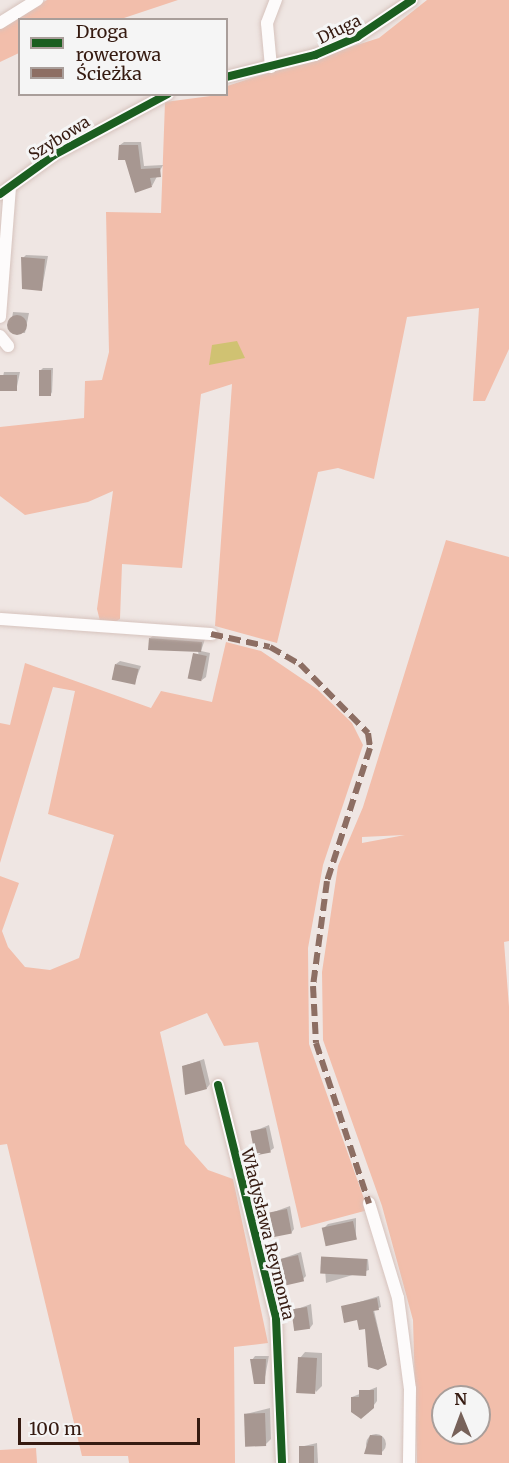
<!DOCTYPE html>
<meta charset="utf-8">
<style>
body{margin:0}
#map{position:relative;width:509px;height:1463px;overflow:hidden;background:#efe6e3;font-family:Merriweather,serif}
div>[style]{position:absolute}
.green>*{inset:0;background:#f2beab}
.water>*{inset:0;background:#d0c272}
.shadow>*{inset:0;background:#0003}
.round{border-radius:50%}
.building>*{inset:0;background:#a79791;transform-origin:0 0}
.roads{filter:drop-shadow(0 0 2px #d6c3bd) drop-shadow(0 0 2px #d6c3bd)}
.minor>*{height:12px;margin:-6px;padding:0 6px;transform-origin:6px;border-radius:6px;background:#fdfbfb}
.quiet>*{height:6px;margin-top:-3px;transform-origin:0;background:repeating-linear-gradient(90deg,#8d6e63 0 12px,transparent 0 18px)}
.cycleway>*{height:8px;margin:-4px;padding:0 4px;transform-origin:4px;border-radius:4px;background:#1b5e20}
span{translate:-50% -50%;white-space:nowrap;text-align:center;line-height:1.15;-webkit-text-stroke:6px #f5f5f5;paint-order:stroke}
.street-label{font-size:16px;color:#361b11}
.legend{position:absolute;left:18px;top:18px;width:210px;height:78px;box-sizing:border-box;background:#f5f5f5;border:2px solid #a99e9a;margin:0;padding:8px 10px;list-style:none;font-size:18px;color:#361b11}
.legend li{display:flex;align-items:center;gap:12px;height:30px}
.legend b{width:30px;border:2px solid #a99e9a}
.north{position:absolute;left:431px;top:1385px;width:60px;height:60px;box-sizing:border-box;background:#f5f5f5;border:2px solid #a99e9a;border-radius:50%;rotate:359deg;font-size:16px;font-weight:700;line-height:24px;text-align:center;color:#361b11}
.north::after{content:'';display:block;margin:auto;width:21px;height:27px;background:#77625a;clip-path:polygon(50% 0,100% 100%,50% 72%,0 100%)}
.scale{position:absolute;left:18px;top:1418px;width:182px;height:27px;box-sizing:border-box;border:3px solid #361b11;border-top:0;padding-left:8px;font-size:18px;line-height:21px;white-space:nowrap;color:#361b11;-webkit-text-stroke:4px #f5f5f5;paint-order:stroke}
</style>
<div id="map">
<div class="green">
<div style="clip-path:polygon(47px 0,178px 0,121px 19px,20px 20px,19px 53px,0 62px,0 26px)"></div>
<div style="clip-path:polygon(427px 0,509px 0,509px 349px,485px 401px,473px 401px,479px 308px,407px 317px,374px 479px,338px 468px,318px 472px,277px 643px,215px 626px,232px 384px,201px 394px,182px 568px,122px 564px,120px 619px,102px 629px,97px 609px,113px 491px,88px 502px,25px 515px,0 496px,0 427px,84px 418px,85px 381px,102px 380px,109px 352px,106px 212px,161px 213px,165px 102px,226px 94px,227px 86px,379px 38px)"></div>
<div style="clip-path:polygon(evenodd,446px 540px,509px 557px,509px 941px,504px 942px,509px 1007px,509px 1463px,417px 1463px,413px 1320px,382px 1206px,323px 1040px,322px 972px,338px 866px,363px 807px,446px 540px,405px 835px,362px 843px,362px 837px,405px 835px,446px 540px,443px 1397px,479px 1397px,479px 1433px,443px 1433px,443px 1397px)"></div>
<div style="clip-path:polygon(226px 642px,261px 651px,317px 689px,352px 723px,363px 745px,323px 865px,308px 948px,309px 1044px,368px 1210px,301px 1228px,258px 1042px,224px 1046px,207px 1013px,160px 1032px,185px 1144px,208px 1170px,233px 1179px,268px 1343px,234px 1347px,235px 1463px,129px 1463px,128px 1456px,82px 1456px,7px 1144px,0 1145px,0 876px,19px 883px,2px 931px,8px 947px,25px 967px,50px 970px,79px 958px,114px 835px,48px 814px,75px 691px,53px 687px,0 863px,0 723px,10px 725px,25px 663px,151px 708px,161px 691px,212px 702px)"></div>
<div style="clip-path:polygon(36px 1448px,37px 1463px,0 1463px,0 1450px)"></div>
</div>
<div class="water">
<div style="clip-path:polygon(237px 341px,245px 358px,209px 365px,212px 345px)"></div>
</div>
<div class="shadow">
<div style="clip-path:polygon(124px 142px,141px 142px,144px 166px,163px 165px,152px 186px,120px 145px)"></div>
<div style="clip-path:polygon(26px 255px,48px 256px,42px 289px,23px 258px)"></div>
<div style="clip-path:polygon(13px 312px,29px 313px,25px 333px,10px 332px)"></div>
<div style="clip-path:polygon(43px 368px,53px 368px,52px 394px,40px 371px)"></div>
<div style="clip-path:polygon(4px 372px,20px 372px,16px 391px,0 390px)"></div>
<div style="clip-path:polygon(154px 635px,205px 639px,201px 651px,210px 653px,206px 677px,202px 680px,198px 651px,150px 638px)"></div>
<div style="clip-path:polygon(120px 661px,141px 666px,134px 684px,116px 664px)"></div>
<div style="clip-path:polygon(204px 1059px,210px 1084px,207px 1088px,184px 1066px)"></div>
<div style="clip-path:polygon(269px 1125px,274px 1148px,270px 1151px,252px 1132px)"></div>
<div style="clip-path:polygon(290px 1206px,294px 1229px,291px 1233px,271px 1213px)"></div>
<div style="clip-path:polygon(356px 1218px,356px 1239px,324px 1228px,328px 1224px)"></div>
<div style="clip-path:polygon(301px 1252px,306px 1276px,303px 1279px,281px 1259px)"></div>
<div style="clip-path:polygon(368px 1259px,369px 1270px,326px 1283px,325px 1268px)"></div>
<div style="clip-path:polygon(379px 1296px,381px 1307px,374px 1310px,386px 1363px,367px 1327px,343px 1307px)"></div>
<div style="clip-path:polygon(311px 1304px,313px 1324px,310px 1328px,292px 1311px)"></div>
<div style="clip-path:polygon(305px 1352px,322px 1353px,322px 1386px,316px 1392px,300px 1358px)"></div>
<div style="clip-path:polygon(255px 1356px,269px 1356px,264px 1382px,252px 1360px)"></div>
<div style="clip-path:polygon(377px 1387px,377px 1401px,368px 1413px,356px 1415px,352px 1397px)"></div>
<div style="clip-path:polygon(270px 1408px,271px 1439px,265px 1445px,246px 1414px)"></div>
<div class="round" style="left:366px;top:1434px;width:20px;height:20px"></div>
<div style="clip-path:polygon(317px 1443px,318px 1463px,300px 1463px,300px 1447px)"></div>
</div>
<div class="building">
<div style="clip-path:polygon(119px 145px,138px 145px,141px 169px,160px 168px,161px 177px,150px 178px,152px 187px,135px 193px,125px 160px,118px 160px)"></div>
<div style="clip-path:polygon(21px 257px,45px 259px,42px 291px,22px 289px)"></div>
<div class="round" style="left:7px;top:315px;width:20px;height:20px"></div>
<div style="left:39px;top:370px;width:12px;height:26px"></div>
<div style="left:0;top:375px;width:17px;height:16px"></div>
<div style="clip-path:polygon(149px 638px,202px 642px,201px 652px,148px 650px)"></div>
<div style="left:193px;top:653px;width:14px;height:26px;rotate:12deg"></div>
<div style="left:115px;top:664px;width:24px;height:16px;rotate:12deg"></div>
<div style="clip-path:polygon(200px 1061px,207px 1089px,185px 1095px,182px 1066px)"></div>
<div style="left:266px;top:1128px;width:25px;height:16px;rotate:79deg"></div>
<div style="left:287px;top:1209px;width:25px;height:18px;rotate:79deg"></div>
<div style="left:353px;top:1221px;width:19px;height:32px;rotate:78deg"></div>
<div style="left:298px;top:1255px;width:27px;height:18px;rotate:77deg"></div>
<div style="left:367px;top:1259px;width:17px;height:46px;rotate:93deg"></div>
<div style="clip-path:polygon(377px 1298px,379px 1310px,373px 1311px,387px 1365px,378px 1370px,368px 1367px,365px 1329px,359px 1330px,357px 1320px,344px 1323px,341px 1306px)"></div>
<div style="left:307px;top:1307px;width:22px;height:16px;rotate:82deg"></div>
<div style="left:298px;top:1357px;width:19px;height:36px;rotate:3deg"></div>
<div style="clip-path:polygon(250px 1359px,266px 1359px,265px 1384px,254px 1384px)"></div>
<div style="clip-path:polygon(359px 1390px,374px 1390px,374px 1408px,361px 1419px,351px 1412px,351px 1397px,359px 1397px)"></div>
<div style="left:265px;top:1413px;width:33px;height:21px;rotate:88deg"></div>
<div style="clip-path:polygon(370px 1435px,382px 1436px,382px 1455px,364px 1454px)"></div>
<div style="left:314px;top:1446px;width:17px;height:15px;rotate:90deg"></div>
</div>
<div class="roads">
<div class="minor">
<div style="left:0;top:23px;width:44px;rotate:-31.9deg"></div>
<div style="left:271px;top:67px;width:44px;rotate:-95.2deg"></div>
<div style="left:267px;top:23px;width:25px;rotate:-69deg"></div>
<div style="left:226px;top:77px;width:92px;rotate:-13.9deg"></div>
<div style="left:315px;top:55px;width:46px;rotate:-23.2deg"></div>
<div style="left:357px;top:37px;width:66px;rotate:-33.9deg"></div>
<div style="left:0;top:194px;width:67px;rotate:-35.8deg"></div>
<div style="left:54px;top:155px;width:129px;rotate:-28.2deg"></div>
<div style="left:0;top:317px;width:130px;rotate:-85.6deg"></div>
<div style="left:0;top:336px;width:13px;rotate:51deg"></div>
<div style="left:0;top:619px;width:212px;rotate:4.1deg"></div>
<div style="left:218px;top:1085px;width:240px;rotate:76deg"></div>
<div style="left:276px;top:1318px;width:145px;rotate:87.6deg"></div>
<div style="left:369px;top:1203px;width:99px;rotate:73deg"></div>
<div style="left:398px;top:1298px;width:92px;rotate:82.5deg"></div>
<div style="left:410px;top:1389px;width:74px;rotate:90.8deg"></div>
</div>
</div>
<div class="quiet">
<div style="left:211px;top:634px;width:60px;rotate:12.4deg"></div>
<div style="left:270px;top:647px;width:34px;rotate:30deg"></div>
<div style="left:300px;top:664px;width:97px;rotate:45.4deg"></div>
<div style="left:368px;top:733px;width:15px;rotate:82deg"></div>
<div style="left:370px;top:748px;width:140px;rotate:107.9deg"></div>
<div style="left:327px;top:881px;width:106px;rotate:97.6deg"></div>
<div style="left:313px;top:986px;width:57px;rotate:87deg"></div>
<div style="left:316px;top:1043px;width:169px;rotate:71.7deg"></div>
</div>
<div class="cycleway">
<div style="left:226px;top:77px;width:92px;rotate:-13.9deg"></div>
<div style="left:315px;top:55px;width:46px;rotate:-23.2deg"></div>
<div style="left:357px;top:37px;width:66px;rotate:-33.9deg"></div>
<div style="left:0;top:194px;width:67px;rotate:-35.8deg"></div>
<div style="left:54px;top:155px;width:129px;rotate:-28.2deg"></div>
<div style="left:218px;top:1085px;width:240px;rotate:76deg"></div>
<div style="left:276px;top:1318px;width:145px;rotate:87.6deg"></div>
</div>
<div class="street-label">
<span style="left:339px;top:29px;rotate:-26deg">Długa</span>
<span style="left:59px;top:138px;rotate:-32deg">Szybowa</span>
<span style="left:268px;top:1234px;rotate:76deg">Władysława Reymonta</span>
</div>
<ul class="legend">
<li><b style="height:8px;background:#1b5e20"></b>Droga rowerowa</li>
<li><b style="height:8px;background:#8d6e63"></b>Ścieżka</li>
</ul>
<div class="north">N</div>
<div class="scale">100 m</div>
</div>
